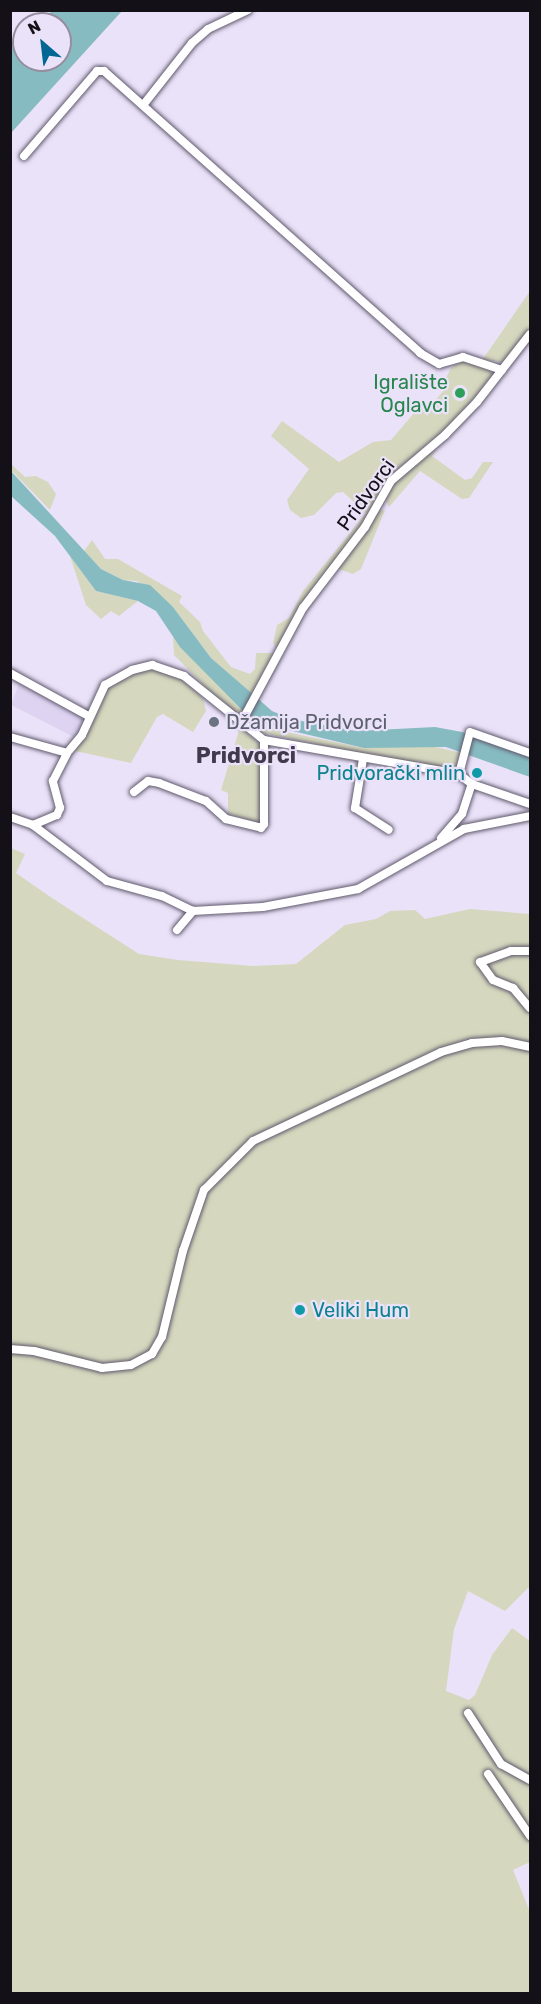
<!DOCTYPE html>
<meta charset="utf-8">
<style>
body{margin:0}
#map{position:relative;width:541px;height:2004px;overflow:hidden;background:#eae2f9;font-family:Rubik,sans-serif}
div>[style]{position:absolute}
.built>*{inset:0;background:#ded4f2}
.green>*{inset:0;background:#d5d8be}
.water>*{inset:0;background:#87bbc2}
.roads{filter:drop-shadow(0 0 2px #60596c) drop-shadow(0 0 2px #60596c)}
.street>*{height:8px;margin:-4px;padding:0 4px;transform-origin:4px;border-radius:4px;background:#fff}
.dots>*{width:16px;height:16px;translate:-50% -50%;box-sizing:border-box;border:3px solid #eae2f9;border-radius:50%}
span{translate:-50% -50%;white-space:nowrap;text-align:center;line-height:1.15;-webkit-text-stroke:4.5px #eae2f9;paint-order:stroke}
.leisure-label{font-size:20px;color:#27864d}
.right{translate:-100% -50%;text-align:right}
.street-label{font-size:20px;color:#131017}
.worship-label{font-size:20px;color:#5b616d}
.left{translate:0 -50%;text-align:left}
.culture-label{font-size:20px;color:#0d838f}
.quarter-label{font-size:22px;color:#413a4c;font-weight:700}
.frame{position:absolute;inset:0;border:12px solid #131017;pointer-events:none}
.north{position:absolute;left:12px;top:12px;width:60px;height:60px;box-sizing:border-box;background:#eae2f9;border:2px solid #948e9f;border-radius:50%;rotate:332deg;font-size:16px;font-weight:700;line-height:24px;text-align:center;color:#131017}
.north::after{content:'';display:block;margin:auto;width:21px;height:27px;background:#006694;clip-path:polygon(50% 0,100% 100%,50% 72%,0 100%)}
</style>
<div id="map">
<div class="built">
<div style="clip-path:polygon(20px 681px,86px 719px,76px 738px,11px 705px)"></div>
</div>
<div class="green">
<div style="clip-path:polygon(530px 291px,530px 328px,524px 338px,505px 363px,483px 359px)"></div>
<div style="clip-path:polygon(460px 360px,486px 366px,493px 375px,456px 420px,392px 474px,365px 523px,300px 605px,277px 649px,273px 643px,277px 625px,289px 618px,303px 591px,366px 513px,343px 492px,336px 493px,314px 515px,301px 518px,290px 510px,287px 500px,309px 469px,271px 436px,282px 421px,339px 462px,373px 442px,391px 440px,414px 413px,416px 404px,423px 410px,434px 402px,449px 384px,445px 380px,451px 368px)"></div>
<div style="clip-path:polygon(437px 450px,432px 456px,465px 480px,472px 478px,483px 462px,493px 462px,469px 498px,462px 499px,420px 471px,389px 507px,386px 501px,389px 488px,420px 458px)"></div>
<div style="clip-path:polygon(10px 463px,25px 477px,36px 476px,48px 482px,56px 494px,50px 510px,11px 470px)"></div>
<div style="clip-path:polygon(385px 510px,361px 569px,353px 574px,336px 568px,378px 511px)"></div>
<div style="clip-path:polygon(92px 540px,105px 559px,118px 559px,182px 596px,179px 602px,200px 622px,203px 631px,231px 667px,250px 674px,255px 669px,256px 653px,275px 653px,253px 695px,211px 658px,173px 607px,137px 581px,123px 580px,101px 569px,84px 551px)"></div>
<div style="clip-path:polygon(70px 556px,96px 591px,138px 601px,119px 616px,111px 611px,101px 619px,86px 605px)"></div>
<div style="clip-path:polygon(173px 637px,244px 712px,242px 715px,238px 716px,222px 704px,174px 655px)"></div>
<div style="clip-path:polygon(151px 666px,175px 674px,203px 698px,206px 711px,193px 732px,163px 714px,157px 717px,131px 763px,75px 751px,107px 686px)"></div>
<div style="clip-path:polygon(249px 716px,281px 731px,364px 748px,426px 745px,462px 753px,454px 773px,263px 733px,251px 726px)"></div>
<div style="clip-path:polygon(240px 727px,263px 747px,259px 823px,228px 814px,228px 793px,221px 790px)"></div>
<div style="clip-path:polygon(11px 848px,25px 854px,16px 873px,52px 898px,139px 954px,178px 960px,253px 966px,296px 964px,345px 925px,376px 919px,390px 911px,415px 910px,425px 919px,470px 909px,530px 914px,530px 1586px,505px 1611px,468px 1591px,454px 1629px,446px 1691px,469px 1700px,475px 1695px,492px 1655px,512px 1628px,530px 1641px,530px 1862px,513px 1870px,530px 1912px,530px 1993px,11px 1994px)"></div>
</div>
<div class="water">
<div style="clip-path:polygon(52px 11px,122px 11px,11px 133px,11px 44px,24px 34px,24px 60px,60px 60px,60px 24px,37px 24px)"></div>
<div style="clip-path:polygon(10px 470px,101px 569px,123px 580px,150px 585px,173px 607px,211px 658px,272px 711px,291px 719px,356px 731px,435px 727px,462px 732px,530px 755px,530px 777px,446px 747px,364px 748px,263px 724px,244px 712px,180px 647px,156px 611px,138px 601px,96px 591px,55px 536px,11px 496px)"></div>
</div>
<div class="roads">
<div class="street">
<div style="left:144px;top:104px;width:78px;rotate:-51.8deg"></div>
<div style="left:192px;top:43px;width:21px;rotate:-41deg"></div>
<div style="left:208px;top:29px;width:44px;rotate:-25.4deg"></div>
<div style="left:24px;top:156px;width:112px;rotate:-49.3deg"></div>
<div style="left:97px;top:71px;width:7px"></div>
<div style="left:104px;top:71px;width:424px;rotate:41.7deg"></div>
<div style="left:420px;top:353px;width:22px;rotate:30deg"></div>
<div style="left:439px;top:364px;width:25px;rotate:-16deg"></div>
<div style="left:463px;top:357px;width:41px;rotate:18.4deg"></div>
<div style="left:10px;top:673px;width:91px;rotate:28.8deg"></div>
<div style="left:241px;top:723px;width:131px;rotate:-61.7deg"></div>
<div style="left:303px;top:608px;width:102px;rotate:-52.6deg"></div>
<div style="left:365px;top:527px;width:53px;rotate:-60.5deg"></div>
<div style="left:391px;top:481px;width:71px;rotate:-40.4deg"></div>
<div style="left:445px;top:435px;width:46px;rotate:-45.9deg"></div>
<div style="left:477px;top:402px;width:86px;rotate:-52.1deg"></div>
<div style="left:10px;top:737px;width:59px;rotate:15.7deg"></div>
<div style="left:67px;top:753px;width:23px;rotate:-50deg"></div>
<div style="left:82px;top:735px;width:55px;rotate:-65.3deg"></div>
<div style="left:105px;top:685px;width:31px;rotate:-29deg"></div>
<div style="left:132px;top:670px;width:21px;rotate:-14deg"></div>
<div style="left:152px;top:665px;width:34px;rotate:19deg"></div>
<div style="left:184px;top:676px;width:102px;rotate:38.7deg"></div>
<div style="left:264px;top:740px;width:198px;rotate:9.9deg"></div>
<div style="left:459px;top:774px;width:16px;rotate:38deg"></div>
<div style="left:472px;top:784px;width:61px;rotate:19deg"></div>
<div style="left:363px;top:759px;width:50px;rotate:99.3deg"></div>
<div style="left:355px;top:808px;width:40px;rotate:32.9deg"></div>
<div style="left:459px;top:774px;width:43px;rotate:-75.3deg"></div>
<div style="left:470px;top:732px;width:64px;rotate:19.3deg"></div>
<div style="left:134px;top:792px;width:18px;rotate:-38deg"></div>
<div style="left:148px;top:781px;width:11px;rotate:10deg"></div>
<div style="left:159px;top:783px;width:50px;rotate:21deg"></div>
<div style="left:206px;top:801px;width:27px;rotate:42deg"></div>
<div style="left:226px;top:819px;width:36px;rotate:14deg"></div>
<div style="left:261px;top:828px;width:5px;rotate:-53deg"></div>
<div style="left:264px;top:824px;width:84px;rotate:-90deg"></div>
<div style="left:10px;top:817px;width:24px;rotate:19deg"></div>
<div style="left:33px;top:825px;width:93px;rotate:37.1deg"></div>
<div style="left:107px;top:881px;width:57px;rotate:15.3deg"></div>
<div style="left:162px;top:896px;width:34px;rotate:26deg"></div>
<div style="left:33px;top:825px;width:26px;rotate:-23deg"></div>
<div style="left:57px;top:815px;width:8px;rotate:-67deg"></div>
<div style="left:60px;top:808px;width:28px;rotate:-105deg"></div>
<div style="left:53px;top:781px;width:31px;rotate:-63deg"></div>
<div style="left:441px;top:838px;width:32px;rotate:-49deg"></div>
<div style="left:462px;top:814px;width:32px;rotate:-72deg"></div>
<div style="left:177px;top:930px;width:25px;rotate:-50deg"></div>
<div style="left:193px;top:911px;width:70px;rotate:-3.3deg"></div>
<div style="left:263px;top:907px;width:97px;rotate:-10.7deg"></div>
<div style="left:358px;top:889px;width:122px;rotate:-29.5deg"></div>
<div style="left:464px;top:829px;width:67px;rotate:-11.1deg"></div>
<div style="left:530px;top:951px;width:19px;rotate:180deg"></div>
<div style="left:511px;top:951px;width:33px;rotate:160deg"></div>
<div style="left:480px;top:962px;width:22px;rotate:54deg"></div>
<div style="left:493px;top:980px;width:22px;rotate:22deg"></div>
<div style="left:513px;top:988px;width:26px;rotate:50deg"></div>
<div style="left:10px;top:1349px;width:24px;rotate:5deg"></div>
<div style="left:34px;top:1351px;width:70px;rotate:14deg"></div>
<div style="left:102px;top:1368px;width:29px;rotate:-6deg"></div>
<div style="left:131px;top:1365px;width:24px;rotate:-28deg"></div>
<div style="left:152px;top:1354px;width:20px;rotate:-60deg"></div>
<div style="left:162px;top:1337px;width:89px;rotate:-76.3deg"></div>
<div style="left:183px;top:1251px;width:65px;rotate:-71deg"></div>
<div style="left:204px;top:1190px;width:69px;rotate:-45deg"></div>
<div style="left:253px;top:1141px;width:208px;rotate:-25.3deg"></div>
<div style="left:441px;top:1052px;width:32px;rotate:-16deg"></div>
<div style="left:472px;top:1043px;width:30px;rotate:-4deg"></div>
<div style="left:502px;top:1041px;width:29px;rotate:12deg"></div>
<div style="left:468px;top:1713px;width:61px;rotate:57.1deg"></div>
<div style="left:501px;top:1764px;width:33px;rotate:29deg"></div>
<div style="left:488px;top:1774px;width:75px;rotate:55.9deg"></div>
</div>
</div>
<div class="dots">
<div style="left:460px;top:393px;background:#2e9e5b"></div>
<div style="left:214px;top:722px;background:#6b7280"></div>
<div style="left:477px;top:773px;background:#0f9aa8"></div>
<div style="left:300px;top:1310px;background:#0f9aa8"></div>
</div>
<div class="leisure-label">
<span class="right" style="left:448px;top:394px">Igralište<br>Oglavci</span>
</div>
<div class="street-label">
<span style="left:366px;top:495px;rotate:-54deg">Pridvorci</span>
</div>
<div class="worship-label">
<span class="left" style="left:226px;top:722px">Džamija Pridvorci</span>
</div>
<div class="culture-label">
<span class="right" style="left:465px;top:773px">Pridvorački mlin</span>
<span class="left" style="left:312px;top:1310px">Veliki Hum</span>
</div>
<div class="quarter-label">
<span style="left:246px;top:756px">Pridvorci</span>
</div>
<div class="frame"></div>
<div class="north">N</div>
</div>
